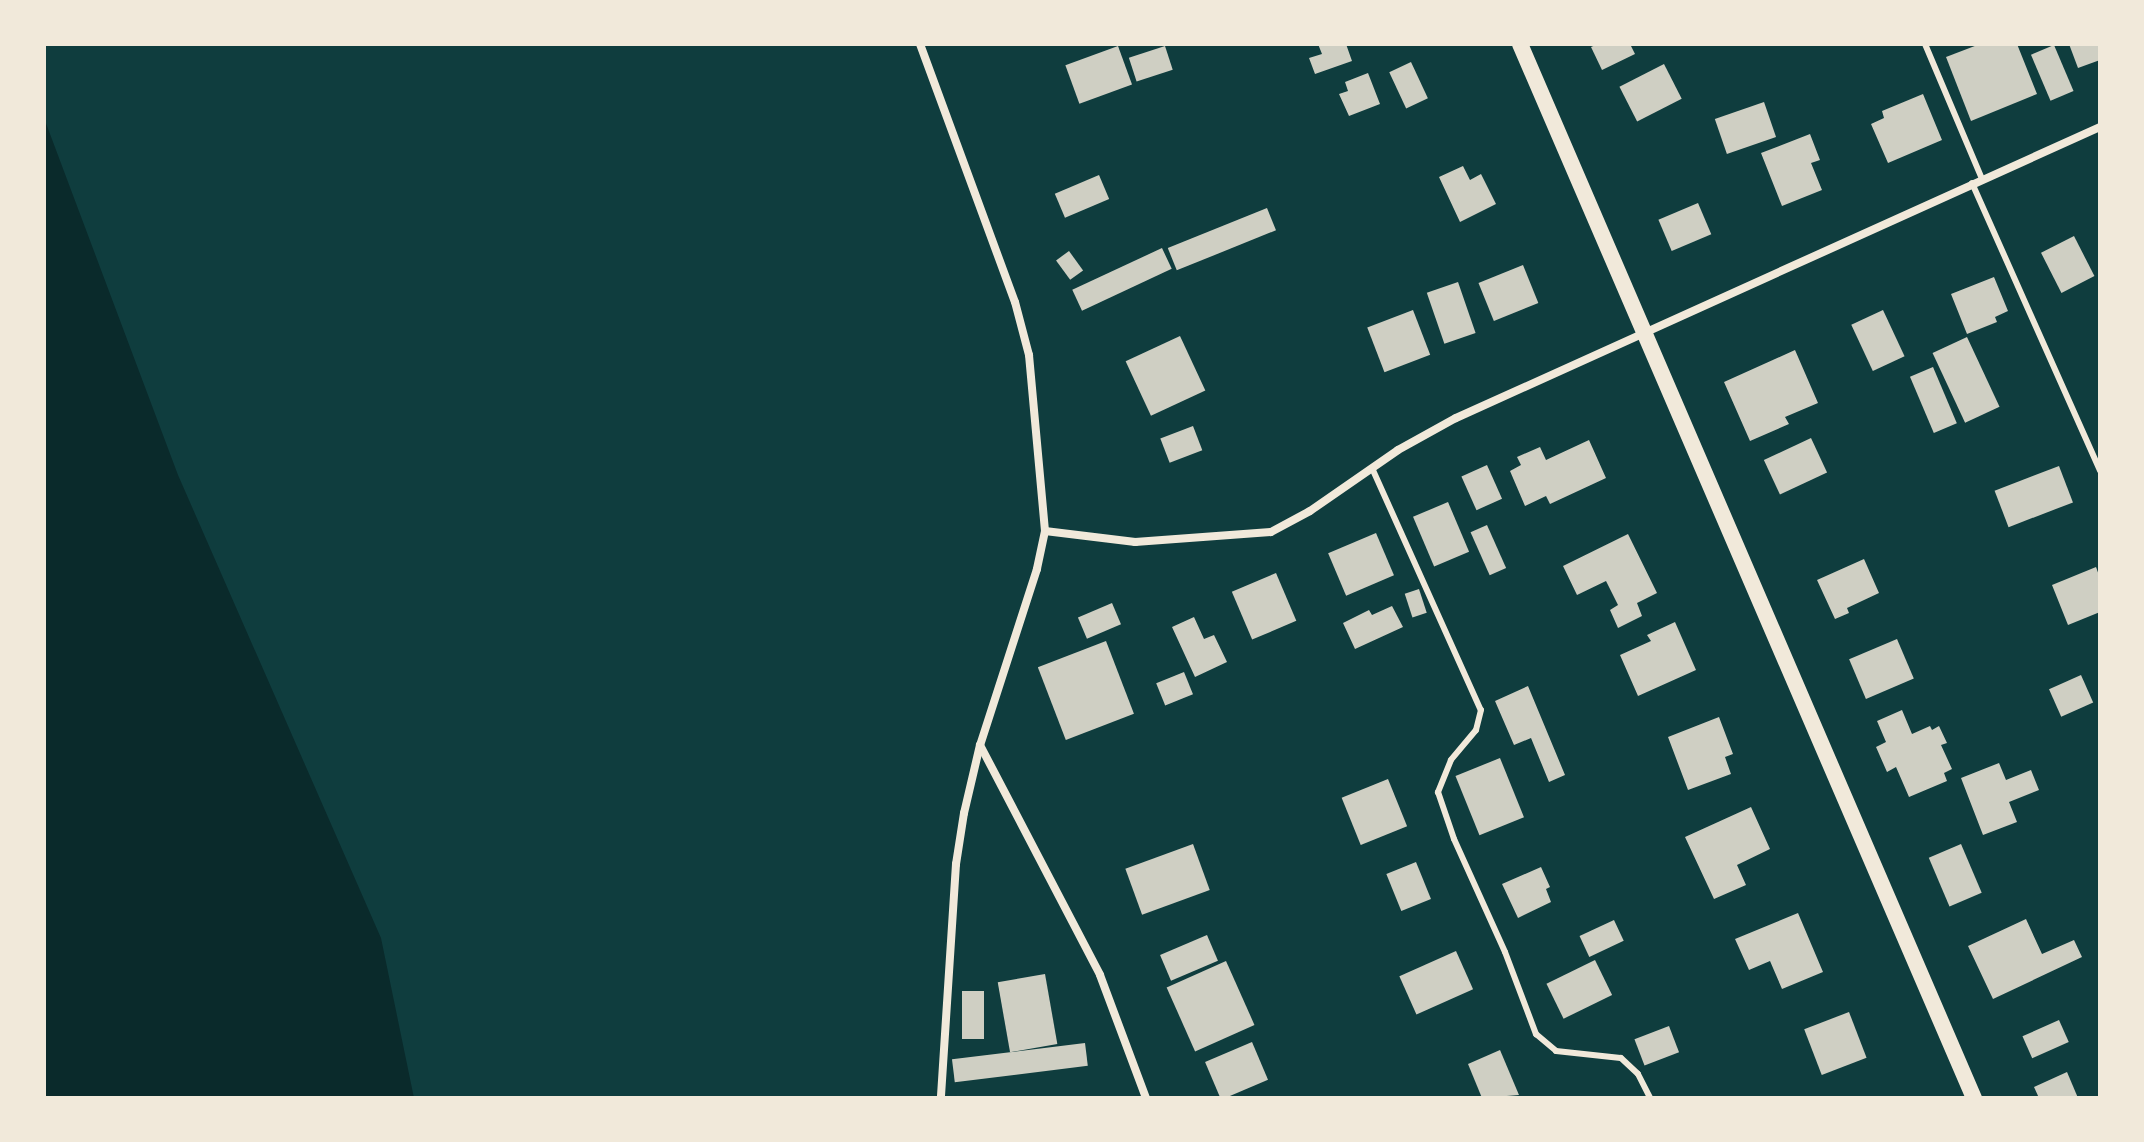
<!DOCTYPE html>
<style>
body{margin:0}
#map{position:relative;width:2144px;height:1142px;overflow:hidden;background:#0f3d3e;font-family:Rubik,sans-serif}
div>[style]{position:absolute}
.water>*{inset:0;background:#0a2a2b}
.building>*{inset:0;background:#cfcfc3;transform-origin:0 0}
.service>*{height:6px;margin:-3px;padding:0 3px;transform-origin:3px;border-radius:3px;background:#f1e9da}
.minor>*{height:8px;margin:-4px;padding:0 4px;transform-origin:4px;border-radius:4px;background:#f1e9da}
.secondary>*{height:16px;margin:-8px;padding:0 8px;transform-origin:8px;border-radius:8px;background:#f1e9da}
span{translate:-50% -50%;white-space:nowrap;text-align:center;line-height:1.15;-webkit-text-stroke:7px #f1e9da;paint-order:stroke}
.frame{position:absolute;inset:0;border:46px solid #f1e9da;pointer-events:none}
</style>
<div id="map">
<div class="water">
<div style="clip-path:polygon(44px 118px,178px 475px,381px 938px,414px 1098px,44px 1098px)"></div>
</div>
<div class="building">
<div style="clip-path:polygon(1318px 44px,1346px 44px,1352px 61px,1315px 74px,1309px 58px,1322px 54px)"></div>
<div style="clip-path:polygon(1598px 44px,1630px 44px,1635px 54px,1602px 70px,1591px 47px)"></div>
<div style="clip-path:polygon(1980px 44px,2017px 44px,2037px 94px,1971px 121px,1946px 57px)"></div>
<div style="clip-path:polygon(2069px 44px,2100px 44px,2100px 60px,2078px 68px)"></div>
<div style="left:2054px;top:45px;width:50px;height:25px;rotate:67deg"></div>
<div style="left:1118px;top:46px;width:41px;height:56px;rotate:70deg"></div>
<div style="left:1165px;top:46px;width:25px;height:38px;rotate:72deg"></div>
<div style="left:1411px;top:62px;width:40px;height:24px;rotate:65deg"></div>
<div style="left:1664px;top:64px;width:39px;height:50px;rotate:63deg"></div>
<div style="clip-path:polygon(1368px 73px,1380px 104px,1349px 116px,1339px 94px,1348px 91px,1345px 82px)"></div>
<div style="clip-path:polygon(1923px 94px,1942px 140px,1888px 163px,1871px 124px,1884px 118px,1882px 111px)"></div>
<div style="left:1764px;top:102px;width:37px;height:52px;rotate:71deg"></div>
<div style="clip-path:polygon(1810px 134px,1820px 160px,1811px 163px,1822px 190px,1782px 206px,1761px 153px)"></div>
<div style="clip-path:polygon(1463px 166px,1470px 180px,1481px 174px,1496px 204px,1460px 222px,1439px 177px)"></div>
<div style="left:1099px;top:175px;width:26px;height:48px;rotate:67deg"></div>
<div style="left:1698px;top:203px;width:34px;height:43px;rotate:67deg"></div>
<div style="left:1267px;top:208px;width:24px;height:107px;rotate:68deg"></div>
<div style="left:2074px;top:236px;width:45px;height:37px;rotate:63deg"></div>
<div style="left:1162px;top:248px;width:23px;height:99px;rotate:65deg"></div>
<div style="left:1069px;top:251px;width:24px;height:16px;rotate:54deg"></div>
<div style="left:1523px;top:265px;width:41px;height:48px;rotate:68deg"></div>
<div style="clip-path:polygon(1994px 277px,2008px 311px,1995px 317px,1997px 322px,1967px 334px,1951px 294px)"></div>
<div style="left:1458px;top:282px;width:54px;height:33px;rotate:71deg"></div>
<div style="left:1413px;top:310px;width:48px;height:49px;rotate:69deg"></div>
<div style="left:1883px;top:310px;width:51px;height:35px;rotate:65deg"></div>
<div style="left:1180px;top:336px;width:60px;height:60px;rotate:65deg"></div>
<div style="left:1967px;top:337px;width:77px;height:38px;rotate:65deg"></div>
<div style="clip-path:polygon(1795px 350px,1818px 403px,1785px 417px,1789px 424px,1750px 441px,1724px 382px)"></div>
<div style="left:1933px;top:367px;width:61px;height:25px;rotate:67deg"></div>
<div style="left:1193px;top:426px;width:26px;height:35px;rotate:69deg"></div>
<div style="left:1811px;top:438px;width:38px;height:52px;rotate:65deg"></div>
<div style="clip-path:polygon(1589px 440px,1606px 478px,1550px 504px,1546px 496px,1525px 506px,1510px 471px,1521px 465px,1517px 457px,1540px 447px,1546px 460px)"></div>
<div style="left:1487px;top:465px;width:37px;height:28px;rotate:66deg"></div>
<div style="left:2059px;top:466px;width:39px;height:69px;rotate:69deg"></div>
<div style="left:1448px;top:502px;width:54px;height:38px;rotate:67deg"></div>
<div style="left:1487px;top:525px;width:47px;height:18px;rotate:66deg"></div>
<div style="left:1376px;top:533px;width:46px;height:52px;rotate:67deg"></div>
<div style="clip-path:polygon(1628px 534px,1657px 593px,1637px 603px,1642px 616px,1618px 628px,1610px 610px,1618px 605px,1606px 581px,1577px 595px,1563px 566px)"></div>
<div style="clip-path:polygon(1864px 559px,1879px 593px,1847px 608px,1849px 613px,1835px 619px,1817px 580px)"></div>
<div style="clip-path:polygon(2096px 567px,2100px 578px,2100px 612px,2068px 625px,2052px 585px)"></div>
<div style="left:1276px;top:573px;width:52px;height:48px;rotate:67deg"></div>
<div style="left:1419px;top:589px;width:25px;height:15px;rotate:72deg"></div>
<div style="left:1112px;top:603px;width:23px;height:37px;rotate:67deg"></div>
<div style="clip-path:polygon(1392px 606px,1403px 627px,1355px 649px,1343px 623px,1369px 610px,1372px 615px)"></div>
<div style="clip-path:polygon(1194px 617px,1204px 639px,1214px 635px,1227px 662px,1195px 677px,1172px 627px)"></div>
<div style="clip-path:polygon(1675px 622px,1696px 670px,1638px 696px,1620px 655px,1651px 641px,1647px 635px)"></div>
<div style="left:1897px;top:639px;width:43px;height:52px;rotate:67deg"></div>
<div style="left:1106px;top:641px;width:78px;height:73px;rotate:69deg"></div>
<div style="left:1184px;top:672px;width:24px;height:30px;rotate:68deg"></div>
<div style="left:2081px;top:675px;width:30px;height:35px;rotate:66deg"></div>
<div style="clip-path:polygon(1528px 686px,1565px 775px,1549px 782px,1531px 738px,1514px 745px,1495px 701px)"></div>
<div style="clip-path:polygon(1902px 710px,1912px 734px,1930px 726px,1932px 730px,1939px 726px,1947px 743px,1941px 745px,1952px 769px,1944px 773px,1947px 781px,1909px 797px,1896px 767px,1887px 772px,1876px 747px,1886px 742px,1877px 721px)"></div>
<div style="clip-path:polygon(1719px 717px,1733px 754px,1725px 757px,1731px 774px,1688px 790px,1668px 737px)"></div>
<div style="left:1500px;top:758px;width:64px;height:48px;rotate:68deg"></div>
<div style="clip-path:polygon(1999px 763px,2006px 780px,2031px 770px,2039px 790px,2009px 802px,2017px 822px,1983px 835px,1961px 778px)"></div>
<div style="left:1388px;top:779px;width:51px;height:50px;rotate:68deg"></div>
<div style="clip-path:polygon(1751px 807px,1770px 849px,1737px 865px,1746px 885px,1714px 899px,1685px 837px)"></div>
<div style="left:1193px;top:844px;width:49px;height:72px;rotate:70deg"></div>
<div style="left:1961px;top:844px;width:53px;height:35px;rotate:67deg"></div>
<div style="left:1416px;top:862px;width:40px;height:32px;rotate:68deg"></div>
<div style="clip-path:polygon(1541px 867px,1550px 887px,1546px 889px,1551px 902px,1518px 918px,1502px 884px)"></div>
<div style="clip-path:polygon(1798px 913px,1823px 972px,1782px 989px,1770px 961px,1749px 970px,1735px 939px)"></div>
<div style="clip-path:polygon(2026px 919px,2042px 954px,2074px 940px,2082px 957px,1993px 999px,1968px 946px)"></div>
<div style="left:1614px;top:920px;width:23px;height:38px;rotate:65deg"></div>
<div style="left:1207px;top:935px;width:28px;height:51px;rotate:67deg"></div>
<div style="left:1456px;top:951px;width:42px;height:62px;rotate:66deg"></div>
<div style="left:1595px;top:960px;width:39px;height:54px;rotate:64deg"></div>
<div style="left:1226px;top:961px;width:70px;height:65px;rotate:66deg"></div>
<div style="left:1045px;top:974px;width:71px;height:48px;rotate:80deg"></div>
<div style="left:962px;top:991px;width:22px;height:48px"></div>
<div style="left:1849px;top:1012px;width:49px;height:48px;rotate:69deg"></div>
<div style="left:2059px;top:1020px;width:24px;height:40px;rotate:66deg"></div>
<div style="left:1669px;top:1026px;width:28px;height:37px;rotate:69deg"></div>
<div style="left:1252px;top:1042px;width:41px;height:51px;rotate:67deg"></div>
<div style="left:1085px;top:1043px;width:23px;height:134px;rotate:83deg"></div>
<div style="clip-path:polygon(1500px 1050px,1519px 1095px,1482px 1098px,1468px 1064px)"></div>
<div style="clip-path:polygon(2067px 1072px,2078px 1098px,2039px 1098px,2034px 1087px)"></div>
</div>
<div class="service">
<div style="left:1925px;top:44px;width:147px;rotate:67.1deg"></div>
<div style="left:1972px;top:183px;width:315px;rotate:66deg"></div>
<div style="left:1372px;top:468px;width:265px;rotate:65.8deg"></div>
<div style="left:1481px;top:710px;width:21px;rotate:104deg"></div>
<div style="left:1476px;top:730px;width:39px;rotate:130deg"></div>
<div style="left:1451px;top:760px;width:35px;rotate:112deg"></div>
<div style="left:1438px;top:792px;width:50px;rotate:71.2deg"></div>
<div style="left:1454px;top:839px;width:124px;rotate:65.7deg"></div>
<div style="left:1505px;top:952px;width:88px;rotate:69.3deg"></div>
<div style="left:1536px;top:1034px;width:26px;rotate:40deg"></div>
<div style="left:1556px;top:1051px;width:65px;rotate:6.1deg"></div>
<div style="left:1621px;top:1058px;width:23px;rotate:43deg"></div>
<div style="left:1638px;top:1074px;width:27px;rotate:63deg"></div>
</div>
<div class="minor">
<div style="left:920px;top:44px;width:275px;rotate:69.8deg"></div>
<div style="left:1015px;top:302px;width:55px;rotate:75.2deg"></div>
<div style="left:1029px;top:355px;width:177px;rotate:84.8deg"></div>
<div style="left:1045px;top:531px;width:39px;rotate:102deg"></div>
<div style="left:1037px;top:569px;width:185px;rotate:107.9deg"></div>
<div style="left:980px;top:745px;width:70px;rotate:103.2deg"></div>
<div style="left:964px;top:813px;width:52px;rotate:98.9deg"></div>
<div style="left:956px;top:864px;width:234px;rotate:93.7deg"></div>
<div style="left:1045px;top:531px;width:91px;rotate:7deg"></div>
<div style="left:1135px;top:542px;width:136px;rotate:-4.2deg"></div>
<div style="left:1271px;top:532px;width:44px;rotate:-28.3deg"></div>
<div style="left:1310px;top:511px;width:107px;rotate:-34.7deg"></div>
<div style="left:1398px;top:450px;width:66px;rotate:-28.9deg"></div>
<div style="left:1456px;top:418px;width:707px;rotate:-24.32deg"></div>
<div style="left:980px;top:745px;width:259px;rotate:62.4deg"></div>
<div style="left:1100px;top:975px;width:131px;rotate:69.5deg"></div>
</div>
<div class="secondary">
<div style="left:1520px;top:44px;width:1148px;rotate:66.7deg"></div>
</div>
<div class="frame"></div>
</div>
